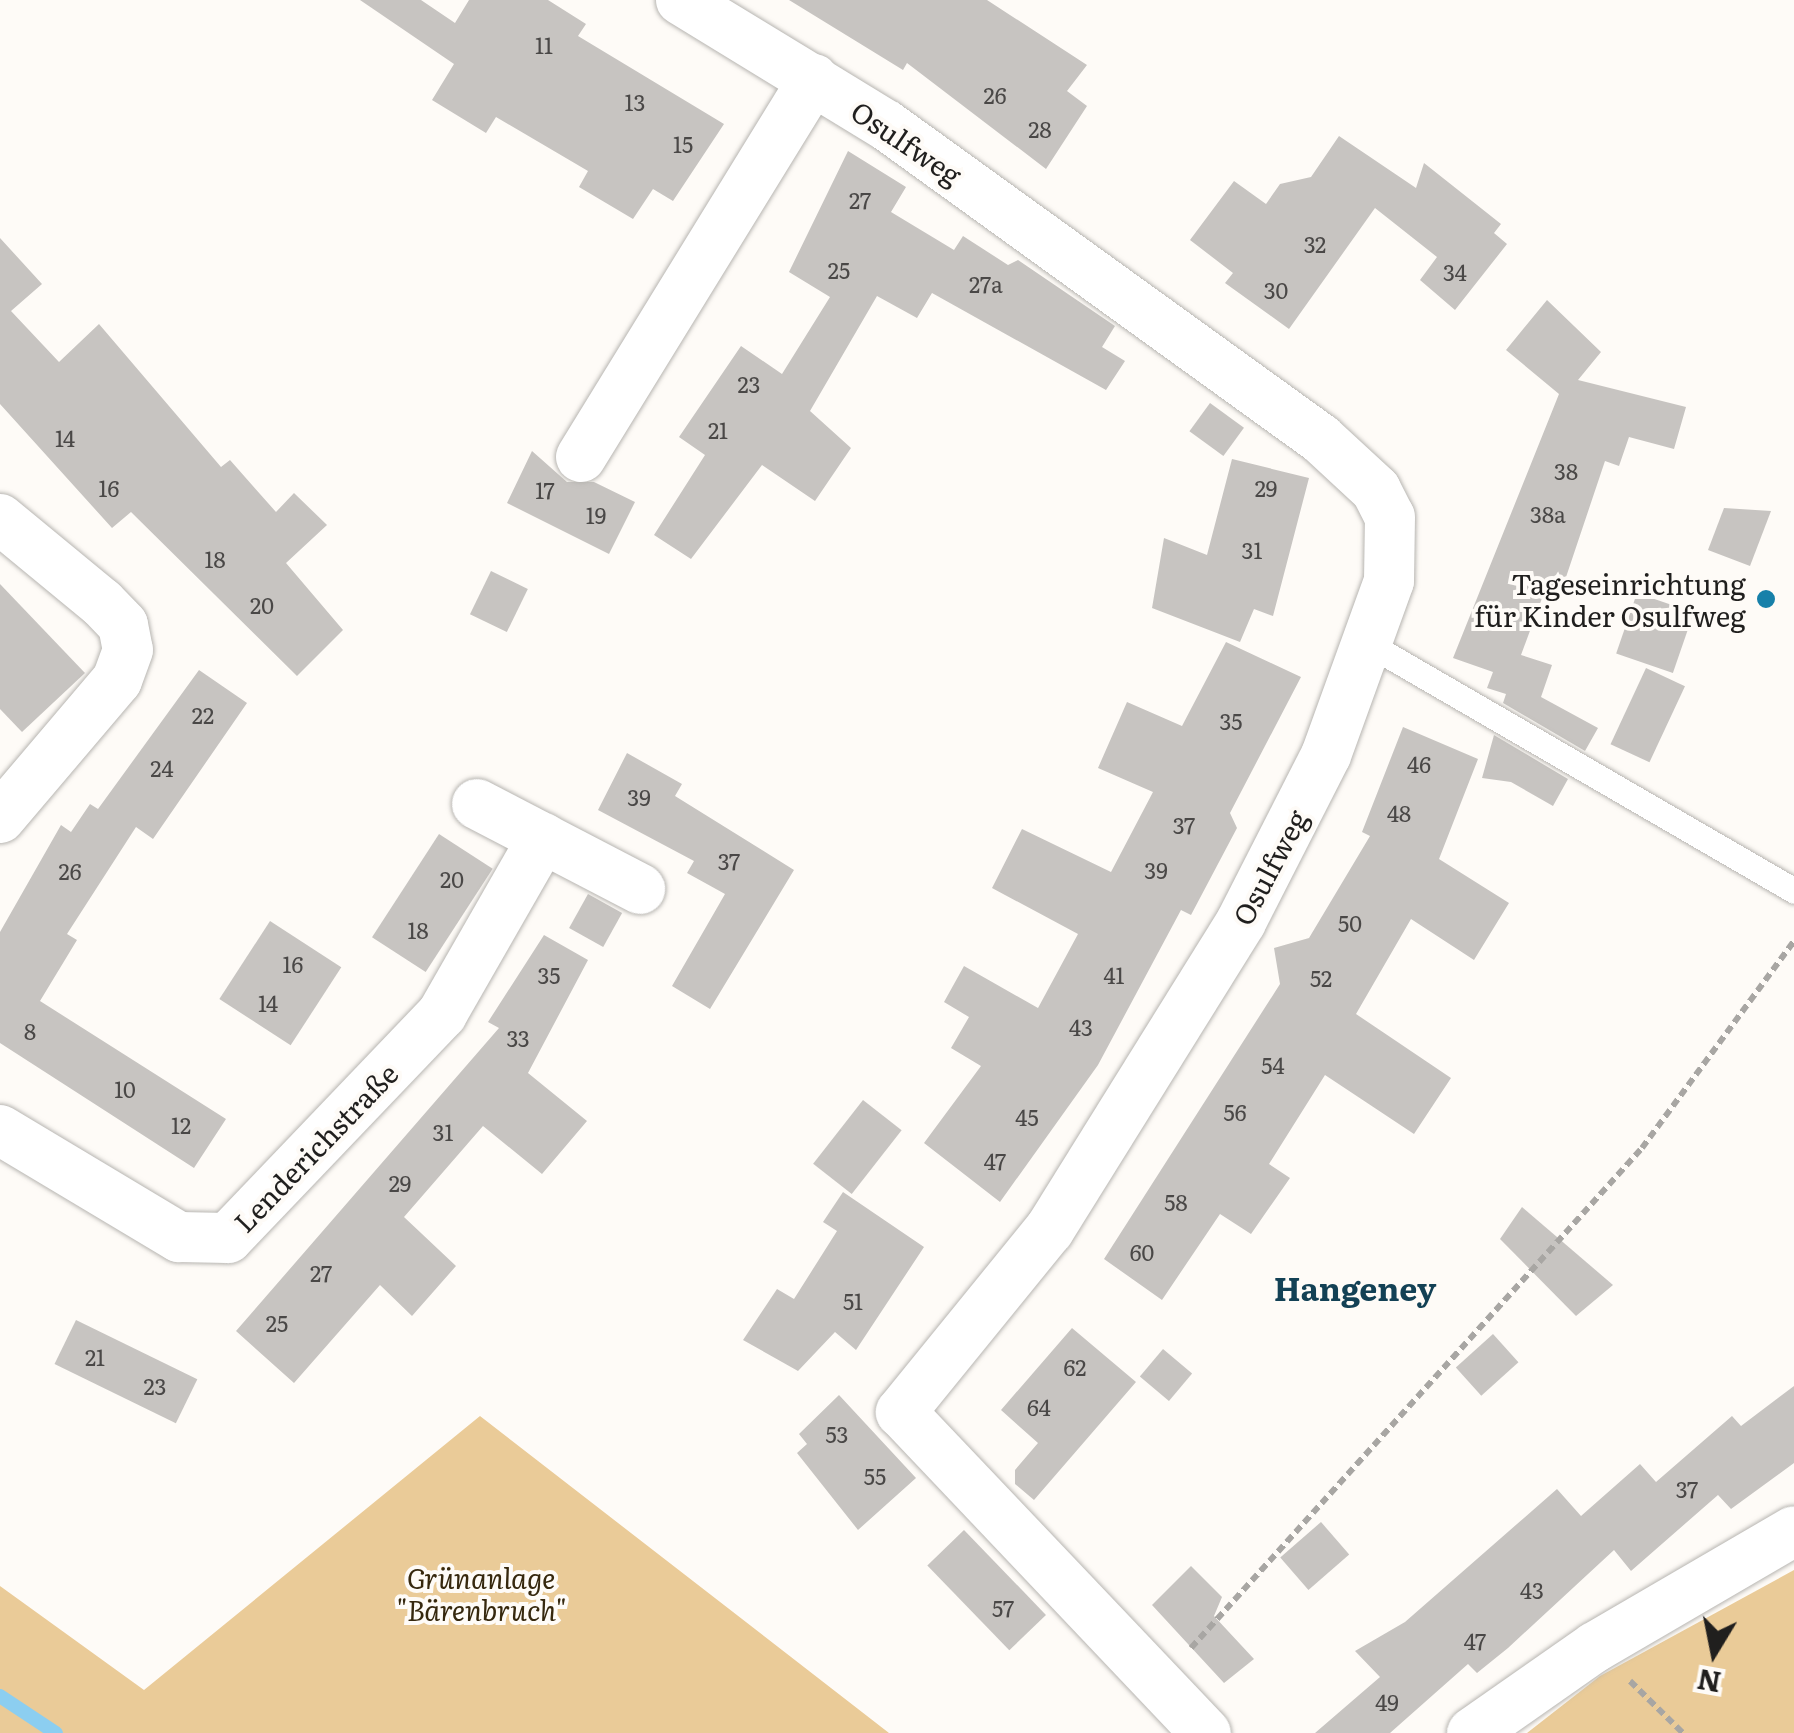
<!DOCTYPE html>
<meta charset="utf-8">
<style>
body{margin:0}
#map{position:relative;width:1794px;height:1733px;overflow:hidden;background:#fefbf7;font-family:Literata,serif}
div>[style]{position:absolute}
.green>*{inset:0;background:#eacb98}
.stream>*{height:14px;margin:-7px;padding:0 7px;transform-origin:7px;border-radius:7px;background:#8ccef0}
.building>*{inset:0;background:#c7c4c1;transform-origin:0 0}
.path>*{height:6px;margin-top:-3px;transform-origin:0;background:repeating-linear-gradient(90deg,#a8a6a3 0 8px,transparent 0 13px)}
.roads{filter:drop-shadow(0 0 2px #b7b5b1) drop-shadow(0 0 2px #b7b5b1)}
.service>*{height:25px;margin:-12.5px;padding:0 12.5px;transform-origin:12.5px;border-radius:12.5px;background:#fff}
.minor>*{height:50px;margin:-25px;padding:0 25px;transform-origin:25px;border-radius:25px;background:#fff}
.dots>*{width:28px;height:28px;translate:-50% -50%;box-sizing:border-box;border:5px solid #fefbf7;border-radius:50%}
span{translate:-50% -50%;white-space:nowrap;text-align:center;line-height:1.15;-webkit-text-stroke:8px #fefbf7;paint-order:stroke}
.number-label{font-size:22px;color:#4a4847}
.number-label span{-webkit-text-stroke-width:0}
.street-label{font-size:28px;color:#201f1e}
.poi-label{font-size:28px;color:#201f1e}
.right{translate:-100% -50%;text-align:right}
.park-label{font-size:28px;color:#36280e;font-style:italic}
.quarter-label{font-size:32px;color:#134155;font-weight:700}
.north{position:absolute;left:1664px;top:1603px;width:100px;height:100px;-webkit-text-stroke:8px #fefbf7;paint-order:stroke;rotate:190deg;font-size:28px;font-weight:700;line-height:40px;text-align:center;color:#201f1e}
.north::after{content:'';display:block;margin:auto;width:35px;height:45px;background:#201f1e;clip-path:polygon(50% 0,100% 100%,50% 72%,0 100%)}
</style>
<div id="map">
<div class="green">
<div style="clip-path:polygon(480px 1416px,889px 1733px,0 1733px,0 1586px,144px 1690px)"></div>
<div style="clip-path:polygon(1794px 1570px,1794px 1733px,1527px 1733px,1600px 1676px)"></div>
</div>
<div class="stream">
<div style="left:0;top:1696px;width:67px;rotate:33.5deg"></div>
</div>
<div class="building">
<div style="clip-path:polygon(360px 0,421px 0,455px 23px,469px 0,548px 0,586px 24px,578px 36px,724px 124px,673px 201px,653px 189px,633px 219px,579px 187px,588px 171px,496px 117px,486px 133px,432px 100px,454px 64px)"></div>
<div style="clip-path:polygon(789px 0,987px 0,1087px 65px,1067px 91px,1087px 106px,1046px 169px,907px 63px,903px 70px)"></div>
<div style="clip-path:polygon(1339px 136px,1416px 188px,1424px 163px,1501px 224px,1494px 233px,1507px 244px,1455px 310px,1420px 280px,1437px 257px,1375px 208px,1289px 329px,1225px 283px,1233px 273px,1190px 240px,1234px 181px,1266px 204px,1280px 184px,1311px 177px)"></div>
<div style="clip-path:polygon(848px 151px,906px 187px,891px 212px,954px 250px,963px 236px,1008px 265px,1018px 260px,1115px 326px,1102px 347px,1125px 361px,1106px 390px,932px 293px,917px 318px,877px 296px,810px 411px,851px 448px,815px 501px,762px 465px,691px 559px,654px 535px,705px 455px,679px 437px,741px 346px,782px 374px,830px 297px,789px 272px)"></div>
<div style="clip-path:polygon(0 238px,42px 284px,11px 311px,59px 362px,99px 324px,221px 467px,230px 460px,276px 512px,294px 493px,327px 525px,286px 563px,343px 630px,297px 676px,131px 512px,112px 528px,0 404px)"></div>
<div style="clip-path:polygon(1547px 300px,1601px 352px,1578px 380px,1686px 407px,1674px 449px,1629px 437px,1619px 466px,1605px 461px,1560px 595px,1545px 590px,1521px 655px,1552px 665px,1541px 697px,1598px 728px,1585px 751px,1503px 703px,1506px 694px,1487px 688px,1493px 672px,1453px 658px,1559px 394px,1506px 350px)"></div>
<div style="left:1210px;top:403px;width:42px;height:35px;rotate:36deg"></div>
<div style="clip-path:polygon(532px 451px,567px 482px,594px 482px,635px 502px,609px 554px,507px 503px)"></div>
<div style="clip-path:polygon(1232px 459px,1309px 478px,1273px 616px,1254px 609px,1240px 642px,1152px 608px,1164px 538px,1207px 555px)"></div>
<div style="clip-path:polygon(1724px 508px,1771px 511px,1750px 566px,1708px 550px)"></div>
<div style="left:491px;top:571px;width:41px;height:48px;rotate:26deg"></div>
<div style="clip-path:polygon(0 584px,85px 673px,22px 732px,0 709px)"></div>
<div style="left:1637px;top:593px;width:60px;height:64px;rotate:19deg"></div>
<div style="clip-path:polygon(1226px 642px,1301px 677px,1230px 813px,1237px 828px,1191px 915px,1181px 910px,1098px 1065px,1000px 1202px,924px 1143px,981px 1066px,951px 1048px,969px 1017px,944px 1002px,964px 966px,1038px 1008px,1078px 934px,992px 888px,1022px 829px,1111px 872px,1153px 792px,1098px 768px,1127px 702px,1182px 726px)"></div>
<div style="left:1646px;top:668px;width:43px;height:84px;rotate:25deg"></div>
<div style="clip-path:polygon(199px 670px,247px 703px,153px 839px,136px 827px,67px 934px,77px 940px,40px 1001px,226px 1119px,194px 1168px,0 1043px,0 932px,61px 825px,71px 832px,90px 804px,98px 809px)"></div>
<div style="clip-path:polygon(1403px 727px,1478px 759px,1439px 859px,1509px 903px,1474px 960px,1411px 919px,1356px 1014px,1451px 1078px,1414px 1134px,1325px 1075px,1269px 1164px,1290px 1178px,1251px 1234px,1220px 1214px,1162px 1300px,1104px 1259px,1280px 984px,1274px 948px,1309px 938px,1370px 836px,1362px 832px)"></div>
<div style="clip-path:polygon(1494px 735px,1568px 779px,1553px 806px,1511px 782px,1482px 778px)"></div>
<div style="clip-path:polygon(627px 753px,682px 784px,675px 796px,794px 870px,710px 1009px,672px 986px,725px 894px,687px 873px,694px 861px,598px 810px)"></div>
<div style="left:439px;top:834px;width:64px;height:123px;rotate:33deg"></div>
<div style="left:588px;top:894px;width:39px;height:39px;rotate:29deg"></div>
<div style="left:270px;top:921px;width:85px;height:93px;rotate:33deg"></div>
<div style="clip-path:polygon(544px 935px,588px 960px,528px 1073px,587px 1121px,542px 1174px,483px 1126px,404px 1217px,456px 1266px,412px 1316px,380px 1285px,294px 1383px,236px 1331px,499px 1028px,488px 1022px)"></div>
<div style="left:863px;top:1100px;width:49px;height:81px;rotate:38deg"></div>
<div style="clip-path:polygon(843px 1192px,924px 1247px,856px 1350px,835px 1332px,798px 1371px,743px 1340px,777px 1289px,794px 1299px,837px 1231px,823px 1222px)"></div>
<div style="clip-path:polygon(1522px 1207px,1613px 1285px,1576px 1316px,1500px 1239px)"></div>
<div style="left:76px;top:1320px;width:135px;height:49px;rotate:26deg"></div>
<div style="clip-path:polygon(1072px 1328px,1136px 1382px,1034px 1500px,1015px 1484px,1015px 1470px,1038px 1443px,1001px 1410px)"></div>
<div style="left:1493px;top:1334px;width:38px;height:50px;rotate:48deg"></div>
<div style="left:1163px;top:1349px;width:38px;height:36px;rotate:40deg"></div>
<div style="clip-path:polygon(1794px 1386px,1794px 1463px,1731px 1509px,1718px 1495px,1631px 1571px,1614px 1550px,1508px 1648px,1477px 1673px,1468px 1664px,1390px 1733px,1315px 1733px,1380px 1677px,1355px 1651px,1405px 1622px,1557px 1489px,1581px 1516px,1640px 1464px,1656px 1482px,1732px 1416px,1741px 1426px)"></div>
<div style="clip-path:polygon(839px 1395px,916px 1478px,858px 1530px,797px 1453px,807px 1444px,799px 1434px)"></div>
<div style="left:1321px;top:1522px;width:43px;height:54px;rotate:49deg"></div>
<div style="left:964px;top:1530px;width:118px;height:51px;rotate:46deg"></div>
<div style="clip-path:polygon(1191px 1566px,1222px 1597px,1214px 1616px,1254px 1659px,1224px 1683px,1152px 1605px)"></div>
</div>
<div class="path">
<div style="left:1191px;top:1648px;width:673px;rotate:-47.95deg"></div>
<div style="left:1642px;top:1148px;width:257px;rotate:-53.7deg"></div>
<div style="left:1630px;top:1681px;width:74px;rotate:44.5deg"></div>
</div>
<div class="roads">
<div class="service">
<div style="left:1367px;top:643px;width:494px;rotate:30.1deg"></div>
</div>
<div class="minor">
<div style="left:681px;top:0;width:240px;rotate:31.4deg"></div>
<div style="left:886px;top:125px;width:536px;rotate:35.82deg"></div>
<div style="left:1321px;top:439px;width:75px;rotate:42.8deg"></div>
<div style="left:1376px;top:490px;width:30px;rotate:63deg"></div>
<div style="left:1390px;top:517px;width:64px;rotate:90.9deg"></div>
<div style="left:1389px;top:581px;width:185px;rotate:109.9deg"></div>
<div style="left:1326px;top:755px;width:187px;rotate:117deg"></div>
<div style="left:1241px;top:922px;width:363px;rotate:121.9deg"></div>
<div style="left:1049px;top:1230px;width:235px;rotate:129.1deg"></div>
<div style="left:901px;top:1412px;width:443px;rotate:46.5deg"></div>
<div style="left:581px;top:457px;width:444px;rotate:-58.4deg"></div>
<div style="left:0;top:519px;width:132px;rotate:39.5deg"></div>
<div style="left:102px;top:603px;width:30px;rotate:46deg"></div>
<div style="left:123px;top:625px;width:25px;rotate:79deg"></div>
<div style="left:128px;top:650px;width:32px;rotate:110deg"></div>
<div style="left:117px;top:680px;width:181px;rotate:130.3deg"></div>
<div style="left:477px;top:804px;width:184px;rotate:27.5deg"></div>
<div style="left:0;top:1130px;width:209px;rotate:30.9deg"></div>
<div style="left:179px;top:1237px;width:49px;rotate:1.2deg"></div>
<div style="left:228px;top:1238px;width:310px;rotate:-46.3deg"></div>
<div style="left:442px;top:1014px;width:203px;rotate:-60.2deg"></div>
<div style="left:1472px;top:1733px;width:150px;rotate:-35deg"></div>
<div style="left:1595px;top:1647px;width:230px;rotate:-30.2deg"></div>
</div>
</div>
<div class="dots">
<div style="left:1766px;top:599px;background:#1780a9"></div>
</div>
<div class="number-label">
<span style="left:544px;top:45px">11</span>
<span style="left:995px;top:95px">26</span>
<span style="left:635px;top:102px">13</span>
<span style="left:1040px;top:129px">28</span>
<span style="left:683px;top:144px">15</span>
<span style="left:860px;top:200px">27</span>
<span style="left:1315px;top:244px">32</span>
<span style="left:839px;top:270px">25</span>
<span style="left:1455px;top:272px">34</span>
<span style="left:986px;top:284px">27a</span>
<span style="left:1276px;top:290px">30</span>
<span style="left:749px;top:384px">23</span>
<span style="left:718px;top:430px">21</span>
<span style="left:65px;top:438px">14</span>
<span style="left:1566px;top:471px">38</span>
<span style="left:109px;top:488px">16</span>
<span style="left:1266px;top:488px">29</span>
<span style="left:545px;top:490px">17</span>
<span style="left:1548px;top:514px">38a</span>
<span style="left:596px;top:515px">19</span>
<span style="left:1252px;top:550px">31</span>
<span style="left:215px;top:559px">18</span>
<span style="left:262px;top:605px">20</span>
<span style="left:203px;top:715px">22</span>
<span style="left:1231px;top:721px">35</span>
<span style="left:1419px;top:764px">46</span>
<span style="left:162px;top:768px">24</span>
<span style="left:639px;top:797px">39</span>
<span style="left:1399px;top:813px">48</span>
<span style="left:1184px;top:825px">37</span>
<span style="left:729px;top:861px">37</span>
<span style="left:1156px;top:870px">39</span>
<span style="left:70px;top:871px">26</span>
<span style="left:452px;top:879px">20</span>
<span style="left:1350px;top:923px">50</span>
<span style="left:418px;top:930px">18</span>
<span style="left:293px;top:964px">16</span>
<span style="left:549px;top:975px">35</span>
<span style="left:1114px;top:975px">41</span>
<span style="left:1321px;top:978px">52</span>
<span style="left:268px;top:1003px">14</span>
<span style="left:1081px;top:1027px">43</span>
<span style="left:30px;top:1031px">8</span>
<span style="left:518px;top:1038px">33</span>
<span style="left:1273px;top:1065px">54</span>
<span style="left:125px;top:1089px">10</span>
<span style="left:1235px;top:1112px">56</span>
<span style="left:1027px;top:1117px">45</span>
<span style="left:181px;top:1125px">12</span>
<span style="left:443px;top:1132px">31</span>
<span style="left:995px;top:1161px">47</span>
<span style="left:400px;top:1183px">29</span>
<span style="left:1176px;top:1202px">58</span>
<span style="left:1142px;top:1252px">60</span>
<span style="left:321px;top:1273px">27</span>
<span style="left:853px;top:1301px">51</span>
<span style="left:277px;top:1323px">25</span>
<span style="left:95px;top:1357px">21</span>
<span style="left:1075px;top:1367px">62</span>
<span style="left:155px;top:1386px">23</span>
<span style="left:1039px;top:1407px">64</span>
<span style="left:837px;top:1434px">53</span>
<span style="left:875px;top:1476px">55</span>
<span style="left:1687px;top:1489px">37</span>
<span style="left:1532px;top:1590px">43</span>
<span style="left:1003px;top:1608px">57</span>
<span style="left:1475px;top:1641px">47</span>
<span style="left:1387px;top:1702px">49</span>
</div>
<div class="street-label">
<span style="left:907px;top:142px;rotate:34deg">Osulfweg</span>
<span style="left:1269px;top:867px;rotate:-62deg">Osulfweg</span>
<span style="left:315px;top:1147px;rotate:-46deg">Lenderichstraße</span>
</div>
<div class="poi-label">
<span class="right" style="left:1746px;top:599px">Tageseinrichtung<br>für Kinder Osulfweg</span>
</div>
<div class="park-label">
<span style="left:481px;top:1593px">Grünanlage<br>"Bärenbruch"</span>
</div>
<div class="quarter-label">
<span style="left:1355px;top:1287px">Hangeney</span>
</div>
<div class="north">N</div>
</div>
